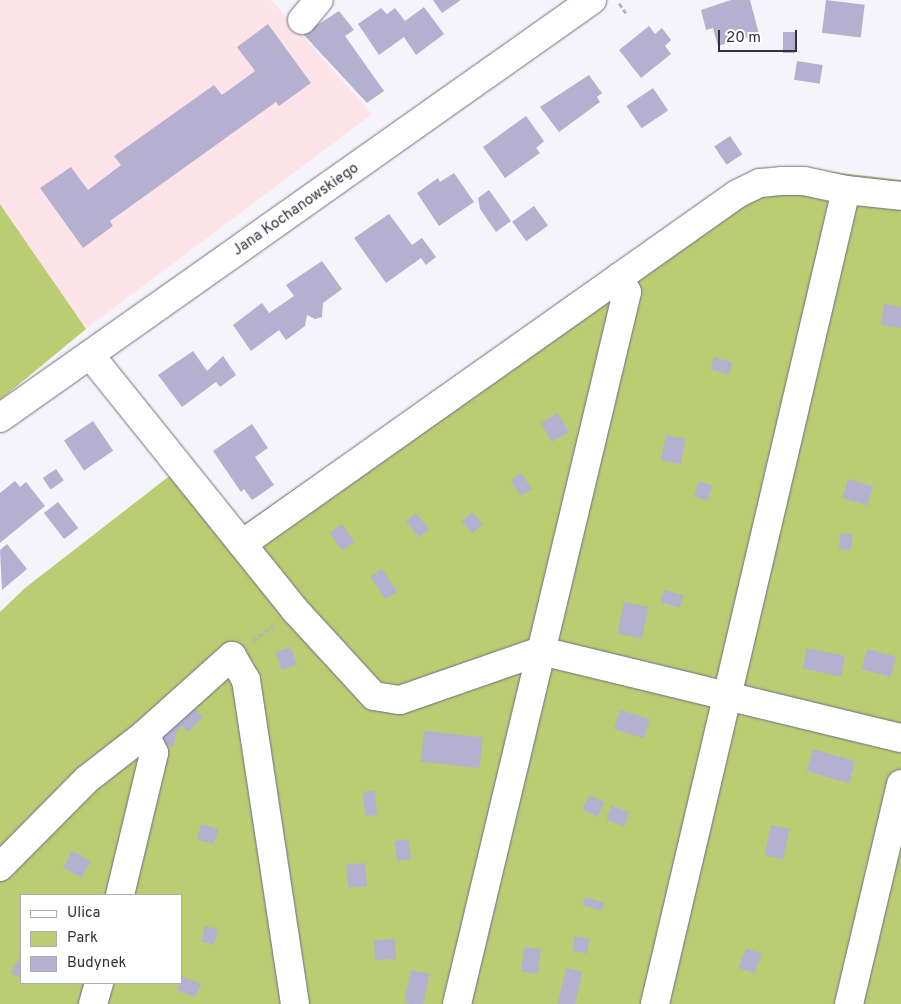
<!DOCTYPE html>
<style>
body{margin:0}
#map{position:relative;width:901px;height:1004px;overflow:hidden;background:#f5f4fb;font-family:Overpass,sans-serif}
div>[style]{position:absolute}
.education>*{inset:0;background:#fee3e8}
.green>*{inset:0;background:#bacd72}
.building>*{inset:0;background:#b6b0d0;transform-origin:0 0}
.path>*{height:3px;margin-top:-1.5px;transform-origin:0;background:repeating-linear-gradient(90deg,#b6b5bd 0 5px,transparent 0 7.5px)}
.roads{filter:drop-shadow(0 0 1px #706a87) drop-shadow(0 0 1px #706a87)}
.minor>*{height:28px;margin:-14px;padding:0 14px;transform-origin:14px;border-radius:14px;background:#fff}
span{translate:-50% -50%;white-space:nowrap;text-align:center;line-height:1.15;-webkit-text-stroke:4px #fff;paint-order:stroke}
.street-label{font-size:15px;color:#32303c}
.legend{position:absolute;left:20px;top:894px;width:162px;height:90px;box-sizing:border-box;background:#fff;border:1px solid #adacb1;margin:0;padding:6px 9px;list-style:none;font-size:15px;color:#32303c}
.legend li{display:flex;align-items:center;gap:10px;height:25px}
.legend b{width:25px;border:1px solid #adacb1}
.scale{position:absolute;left:718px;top:30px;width:79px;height:22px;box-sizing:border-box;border:2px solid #32303c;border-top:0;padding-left:6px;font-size:15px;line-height:18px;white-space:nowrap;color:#32303c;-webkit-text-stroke:4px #fff;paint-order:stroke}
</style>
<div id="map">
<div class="education">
<div style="clip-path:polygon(0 0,271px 0,372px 114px,86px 329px,0 204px)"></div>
</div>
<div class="green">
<div style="clip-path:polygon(evenodd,815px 170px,901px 180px,901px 1004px,0 1004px,0 612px,25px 588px,190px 460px,244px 524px,694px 213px,815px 170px,21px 895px,181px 895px,181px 983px,21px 983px,21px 895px)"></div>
<div style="clip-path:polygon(0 204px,86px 329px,0 400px)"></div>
</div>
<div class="building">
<div style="clip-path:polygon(433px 0,461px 0,442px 13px)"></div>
<div style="clip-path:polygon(731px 0,750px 0,759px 34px,718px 46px,713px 28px,706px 30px,701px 10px)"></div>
<div style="left:826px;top:0;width:39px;height:33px;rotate:7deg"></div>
<div style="clip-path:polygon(424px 7px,444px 34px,416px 55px,404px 37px,379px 55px,358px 24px,381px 8px,387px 14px,395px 8px,405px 21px)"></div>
<div style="clip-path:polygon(339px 11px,354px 30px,345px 36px,384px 91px,367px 103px,303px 34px)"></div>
<div style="clip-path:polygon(268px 24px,311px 83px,279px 106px,276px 102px,110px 221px,113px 226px,83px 248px,40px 188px,71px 167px,88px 190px,121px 165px,114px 156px,214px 85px,222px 95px,255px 71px,237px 47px)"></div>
<div style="clip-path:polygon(649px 26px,655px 34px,662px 28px,671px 40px,665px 46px,671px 54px,641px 78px,619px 50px)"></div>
<div style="left:783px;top:32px;width:12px;height:21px"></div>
<div style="left:797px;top:61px;width:26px;height:19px;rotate:9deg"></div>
<div style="clip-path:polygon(589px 75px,602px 93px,597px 97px,600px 102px,559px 132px,540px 107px)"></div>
<div style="left:653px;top:88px;width:27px;height:32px;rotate:56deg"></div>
<div style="clip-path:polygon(526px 116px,544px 141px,536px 148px,540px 153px,505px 178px,483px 147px)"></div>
<div style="left:730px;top:136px;width:22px;height:19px;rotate:56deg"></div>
<div style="clip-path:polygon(454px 173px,474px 202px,439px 226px,417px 193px,438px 178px,440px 182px)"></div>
<div style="clip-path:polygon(489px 190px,511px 221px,496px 232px,480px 209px,478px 198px)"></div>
<div style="left:534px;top:206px;width:24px;height:27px;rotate:54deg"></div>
<div style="clip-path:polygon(389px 214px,412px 245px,422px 238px,436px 257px,426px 265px,421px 258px,386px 283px,354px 238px)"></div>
<div style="clip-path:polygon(322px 261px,342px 289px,323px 303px,322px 317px,315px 319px,307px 315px,305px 326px,286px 340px,279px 330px,251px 351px,233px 325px,262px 303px,269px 313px,294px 296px,286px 285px)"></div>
<div style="clip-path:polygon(884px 304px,901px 307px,901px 328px,881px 325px)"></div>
<div style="clip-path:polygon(193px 351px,207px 371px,223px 356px,236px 375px,220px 387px,216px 382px,182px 407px,158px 375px)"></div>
<div style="left:714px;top:357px;width:19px;height:13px;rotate:16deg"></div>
<div style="left:558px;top:413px;width:22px;height:20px;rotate:60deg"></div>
<div style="left:93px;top:421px;width:36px;height:35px;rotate:56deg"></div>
<div style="clip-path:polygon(252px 424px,268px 448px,255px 457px,274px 485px,252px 500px,244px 489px,241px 492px,213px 451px)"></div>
<div style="left:666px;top:435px;width:20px;height:26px;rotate:11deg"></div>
<div style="left:56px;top:469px;width:14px;height:16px;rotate:56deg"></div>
<div style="left:521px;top:473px;width:19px;height:13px;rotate:55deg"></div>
<div style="left:848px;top:479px;width:26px;height:20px;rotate:16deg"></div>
<div style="clip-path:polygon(15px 481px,20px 487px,26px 482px,45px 506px,0 543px,0 493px)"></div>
<div style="left:699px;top:481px;width:14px;height:16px;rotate:17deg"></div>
<div style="left:58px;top:502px;width:33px;height:18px;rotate:52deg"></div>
<div style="left:472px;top:512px;width:16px;height:14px;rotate:47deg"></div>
<div style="left:416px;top:513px;width:21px;height:13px;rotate:51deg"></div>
<div style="left:342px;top:524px;width:22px;height:15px;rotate:56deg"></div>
<div style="left:841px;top:533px;width:12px;height:16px;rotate:9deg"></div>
<div style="clip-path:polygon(7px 544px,27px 569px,2px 590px,0 550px)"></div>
<div style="left:382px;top:569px;width:27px;height:14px;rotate:56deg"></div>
<div style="left:664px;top:590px;width:20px;height:13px;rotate:15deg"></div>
<div style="left:624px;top:602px;width:25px;height:32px;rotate:12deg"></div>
<div style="left:291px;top:647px;width:19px;height:16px;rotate:72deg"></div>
<div style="left:807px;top:648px;width:39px;height:21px;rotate:12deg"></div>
<div style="left:867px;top:649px;width:30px;height:21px;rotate:15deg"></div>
<div style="clip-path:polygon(190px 704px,203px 717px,188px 732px,182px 726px,177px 731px,173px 747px,161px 744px,165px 728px)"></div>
<div style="left:620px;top:710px;width:31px;height:20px;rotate:17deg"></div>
<div style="left:424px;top:731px;width:59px;height:31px;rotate:6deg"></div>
<div style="left:813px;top:749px;width:44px;height:23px;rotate:16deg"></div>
<div style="left:375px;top:791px;width:24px;height:12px;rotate:85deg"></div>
<div style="left:589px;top:795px;width:17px;height:16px;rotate:25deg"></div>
<div style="left:611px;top:806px;width:19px;height:15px;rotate:18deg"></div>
<div style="left:201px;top:824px;width:18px;height:16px;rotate:16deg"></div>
<div style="left:771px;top:825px;width:19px;height:31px;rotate:12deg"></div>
<div style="left:408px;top:839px;width:20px;height:14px;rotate:81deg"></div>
<div style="left:72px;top:851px;width:21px;height:19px;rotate:28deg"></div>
<div style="left:365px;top:863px;width:23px;height:19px;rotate:85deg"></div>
<div style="left:585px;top:897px;width:20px;height:9px;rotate:15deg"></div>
<div style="left:205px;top:926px;width:13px;height:16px;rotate:13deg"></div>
<div style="left:575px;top:936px;width:15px;height:15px;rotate:11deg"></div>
<div style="left:395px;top:939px;width:20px;height:21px;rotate:87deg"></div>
<div style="left:524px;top:947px;width:17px;height:25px;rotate:7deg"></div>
<div style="left:746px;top:948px;width:17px;height:21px;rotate:21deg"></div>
<div style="clip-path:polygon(20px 957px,21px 958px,21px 978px,11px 973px)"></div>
<div style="left:566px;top:968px;width:17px;height:37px;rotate:13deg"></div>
<div style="left:411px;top:970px;width:19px;height:33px;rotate:12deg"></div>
<div style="clip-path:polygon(181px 976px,201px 984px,195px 997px,176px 990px,181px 983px)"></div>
</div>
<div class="path">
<div style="left:619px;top:3px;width:12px;rotate:55deg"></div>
<div style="left:253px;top:641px;width:26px;rotate:-37deg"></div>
</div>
<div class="roads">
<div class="minor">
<div style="left:302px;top:20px;width:26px;rotate:-50deg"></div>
<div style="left:846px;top:190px;width:55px;rotate:6.2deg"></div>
<div style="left:90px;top:355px;width:326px;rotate:51.2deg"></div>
<div style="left:294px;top:609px;width:118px;rotate:47.4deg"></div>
<div style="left:374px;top:696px;width:26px;rotate:9deg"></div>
<div style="left:400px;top:700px;width:149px;rotate:-19.2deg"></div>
<div style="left:541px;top:651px;width:370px;rotate:13.6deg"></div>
<div style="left:0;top:418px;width:725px;rotate:-35.23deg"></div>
<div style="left:242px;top:544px;width:606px;rotate:-35.26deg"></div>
<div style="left:737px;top:194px;width:25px;rotate:-26deg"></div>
<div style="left:760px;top:183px;width:21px;rotate:-5deg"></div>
<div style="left:781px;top:181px;width:23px"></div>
<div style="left:804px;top:181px;width:43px;rotate:12.1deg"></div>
<div style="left:846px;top:190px;width:836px;rotate:103.21deg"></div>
<div style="left:0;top:867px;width:122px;rotate:-45.3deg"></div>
<div style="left:86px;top:780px;width:75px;rotate:-37.9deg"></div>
<div style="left:145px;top:734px;width:117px;rotate:-41.9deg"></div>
<div style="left:232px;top:656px;width:28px;rotate:60deg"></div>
<div style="left:246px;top:680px;width:328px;rotate:81.4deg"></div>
<div style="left:120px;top:895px;width:146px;rotate:-76.5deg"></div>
<div style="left:154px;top:753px;width:21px;rotate:-115deg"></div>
<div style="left:93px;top:1004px;width:22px;rotate:-74deg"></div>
<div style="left:457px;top:1004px;width:732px;rotate:-76.57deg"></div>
<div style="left:627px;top:292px;width:17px;rotate:-118deg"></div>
<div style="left:849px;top:1004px;width:226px;rotate:-76.7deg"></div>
</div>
</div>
<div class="street-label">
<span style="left:296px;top:210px;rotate:-35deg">Jana Kochanowskiego</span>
</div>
<ul class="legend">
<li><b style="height:6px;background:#fff"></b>Ulica</li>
<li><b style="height:14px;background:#bacd72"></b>Park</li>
<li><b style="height:14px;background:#b6b0d0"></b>Budynek</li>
</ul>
<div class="scale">20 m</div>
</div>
